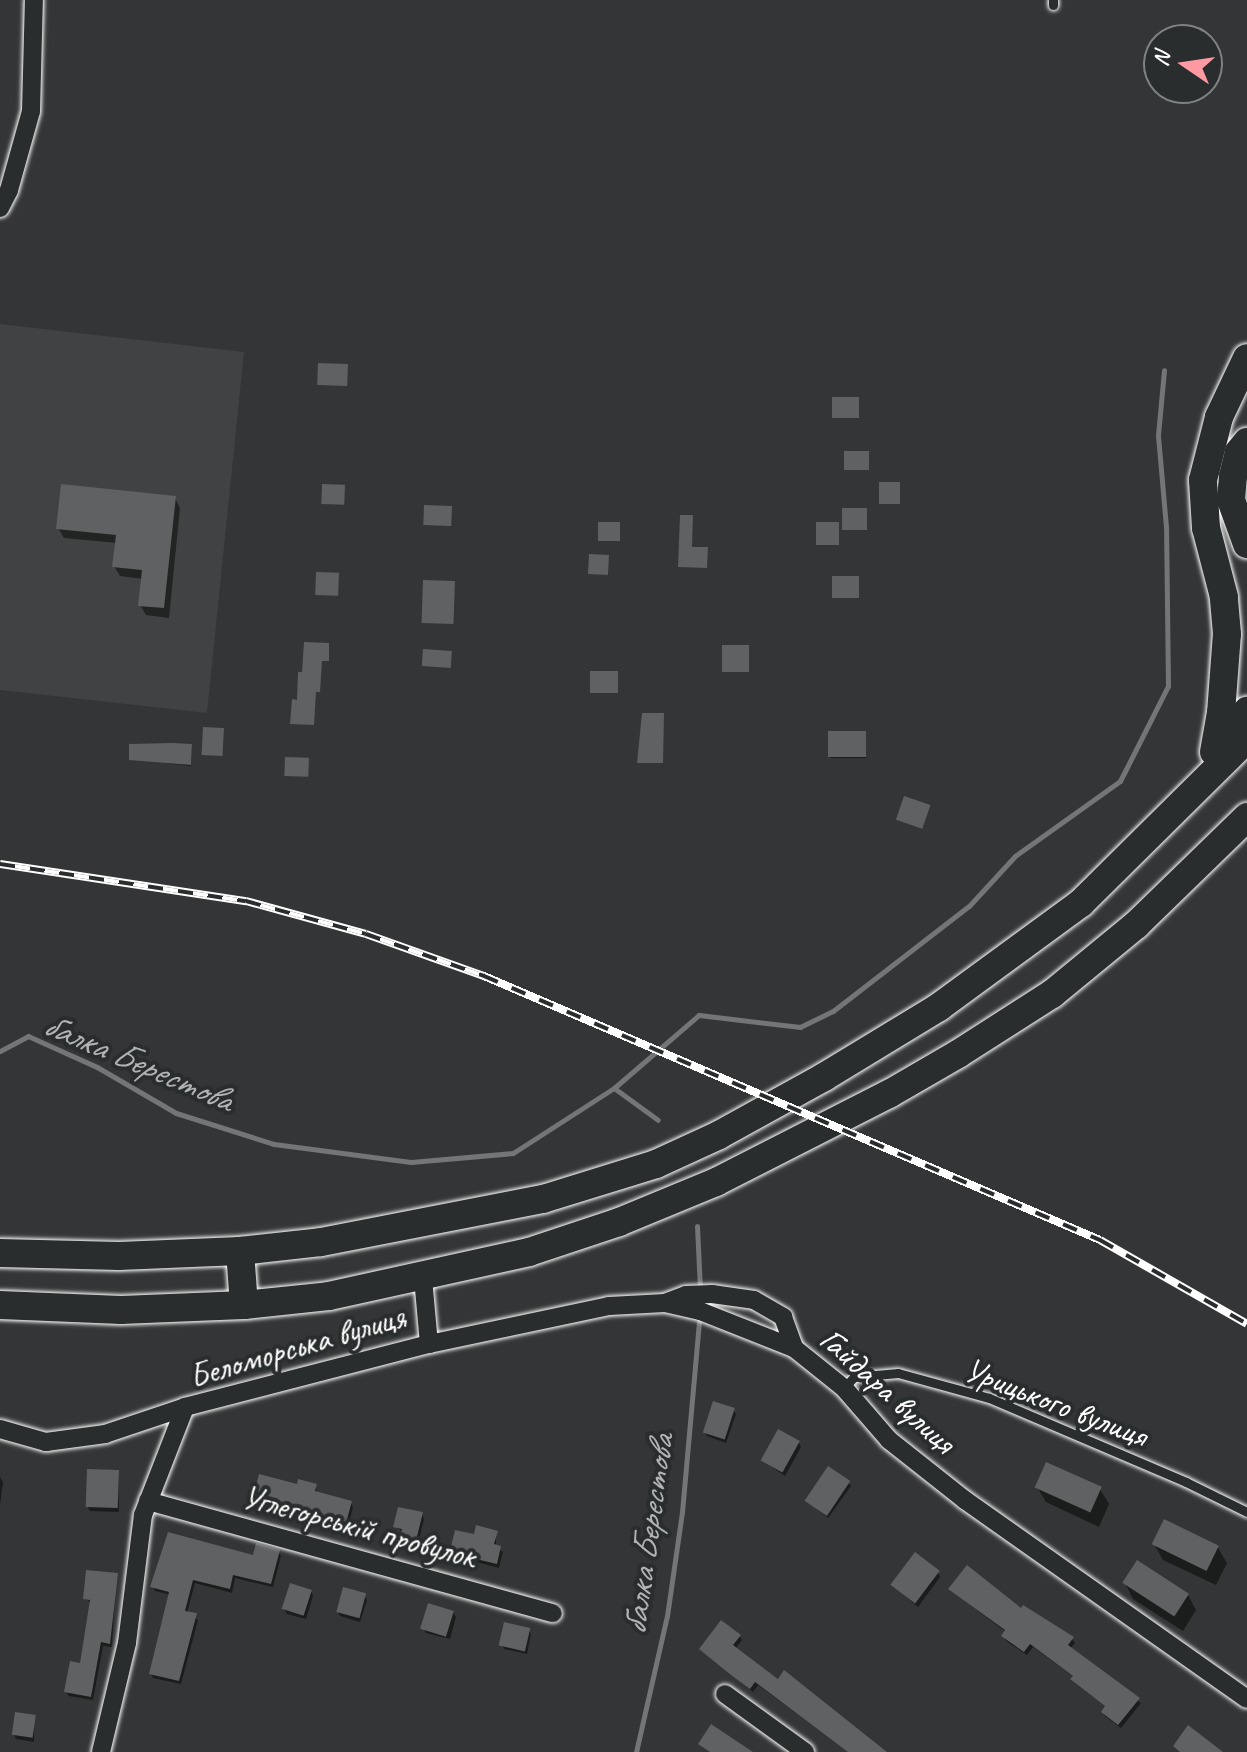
<!DOCTYPE html>
<meta charset="utf-8">
<style>
body{margin:0}
#map{position:relative;width:1247px;height:1752px;overflow:hidden;background:#333536;font-family:Caveat,sans-serif}
div>[style]{position:absolute}
.built>*{inset:0;background:#404243}
.shadow>*{inset:0;background:#0007}
.stream>*{height:5px;margin:-2.5px;padding:0 2.5px;transform-origin:2.5px;border-radius:2.5px;background:#737576}
.building>*{inset:0;background:#5f6162;transform-origin:0 0}
.roads{filter:drop-shadow(0 0 2px #fff) drop-shadow(0 0 2px #fff)}
.service>*{height:9px;margin:-4.5px;padding:0 4.5px;transform-origin:4.5px;border-radius:4.5px;background:#2a2d2e}
.minor>*{height:18px;margin:-9px;padding:0 9px;transform-origin:9px;border-radius:9px;background:#2a2d2e}
.primary>*{height:28px;margin:-14px;padding:0 14px;transform-origin:14px;border-radius:14px;background:#2a2d2e}
.rail>*{height:8px;margin-top:-4px;transform-origin:0;background:repeating-linear-gradient(90deg,#2a2d2e 0 15px,#fff 0 30px);box-sizing:border-box;border-block:2px solid #fff}
span{translate:-50% -50%;white-space:nowrap;text-align:center;line-height:1.15;-webkit-text-stroke:8px #2a2d2e;paint-order:stroke}
.street-label{font-size:34px;color:#fff}
.water-label{font-size:36px;color:#b2b3b4;font-style:italic}
.north{position:absolute;left:1143px;top:24px;width:80px;height:80px;box-sizing:border-box;background:#2a2d2e;border:2px solid #7f8182;border-radius:50%;rotate:283deg;font-size:22px;font-weight:700;line-height:32px;text-align:center;color:#fff}
.north::after{content:'';display:block;margin:auto;width:28px;height:36px;background:#ff9aa2;clip-path:polygon(50% 0,100% 100%,50% 72%,0 100%)}
</style>
<div id="map">
<div class="built">
<div style="clip-path:polygon(0 324px,244px 352px,207px 713px,0 690px)"></div>
</div>
<div class="shadow">
<div style="clip-path:polygon(175px 498px,180px 508px,169px 618px,146px 615px,140px 605px,143px 579px,120px 576px,114px 566px,117px 543px,64px 538px,58px 528px)"></div>
<div style="clip-path:polygon(866px 734px,866px 758px,831px 758px,830px 757px)"></div>
<div style="clip-path:polygon(192px 747px,191px 766px,131px 759px)"></div>
<div style="clip-path:polygon(733px 1410px,736px 1414px,726px 1443px,707px 1436px,705px 1432px)"></div>
<div style="clip-path:polygon(799px 1443px,801px 1447px,785px 1476px,762px 1460px)"></div>
<div style="clip-path:polygon(118px 1472px,119px 1512px,90px 1511px,87px 1506px)"></div>
<div style="clip-path:polygon(0 1477px,3px 1482px,0 1505px)"></div>
<div style="clip-path:polygon(848px 1482px,851px 1486px,828px 1518px,807px 1501px)"></div>
<div style="clip-path:polygon(299px 1486px,316px 1486px,317px 1493px,351px 1503px,353px 1507px,348px 1526px,258px 1501px,256px 1497px)"></div>
<div style="clip-path:polygon(1037px 1487px,1100px 1489px,1109px 1504px,1099px 1527px,1046px 1502px)"></div>
<div style="clip-path:polygon(422px 1514px,424px 1519px,417px 1548px,404px 1545px,403px 1532px,396px 1526px)"></div>
<div style="clip-path:polygon(496px 1533px,496px 1547px,503px 1552px,499px 1568px,465px 1559px,463px 1566px,452px 1563px,450px 1558px,475px 1537px)"></div>
<div style="clip-path:polygon(1154px 1544px,1218px 1548px,1227px 1563px,1216px 1585px,1163px 1560px)"></div>
<div style="clip-path:polygon(278px 1552px,281px 1556px,273px 1587px,235px 1578px,232px 1593px,195px 1583px,187px 1613px,198px 1620px,181px 1684px,153px 1678px,151px 1673px,171px 1595px,155px 1591px,152px 1586px)"></div>
<div style="clip-path:polygon(938px 1573px,940px 1577px,918px 1607px,892px 1585px)"></div>
<div style="clip-path:polygon(116px 1575px,112px 1647px,103px 1646px,93px 1700px,69px 1696px,66px 1692px,82px 1665px,91px 1603px,86px 1599px)"></div>
<div style="clip-path:polygon(1125px 1583px,1188px 1595px,1196px 1610px,1183px 1631px,1133px 1599px)"></div>
<div style="clip-path:polygon(950px 1590px,1021px 1611px,1072px 1639px,1075px 1643px,1070px 1649px,1141px 1703px,1121px 1728px,1105px 1716px,1103px 1712px,1107px 1707px,1075px 1683px,1074px 1677px,1033px 1647px,1027px 1655px,1006px 1641px,1003px 1636px,1006px 1632px)"></div>
<div style="clip-path:polygon(311px 1591px,313px 1596px,306px 1619px,287px 1614px,284px 1609px)"></div>
<div style="clip-path:polygon(364px 1595px,367px 1600px,360px 1622px,340px 1616px,338px 1612px)"></div>
<div style="clip-path:polygon(453px 1612px,456px 1617px,450px 1639px,426px 1633px,423px 1628px)"></div>
<div style="clip-path:polygon(528px 1630px,531px 1634px,527px 1654px,504px 1649px,501px 1644px)"></div>
<div style="clip-path:polygon(739px 1636px,742px 1640px,735px 1649px,884px 1752px,849px 1752px,758px 1685px,753px 1692px,702px 1649px)"></div>
<div style="clip-path:polygon(34px 1717px,34px 1742px,16px 1739px,14px 1735px)"></div>
</div>
<div class="stream">
<div style="left:0;top:1051px;width:32px;rotate:-28deg"></div>
<div style="left:28px;top:1036px;width:76px;rotate:24.2deg"></div>
<div style="left:97px;top:1067px;width:91px;rotate:30.2deg"></div>
<div style="left:176px;top:1113px;width:103px;rotate:17.6deg"></div>
<div style="left:274px;top:1144px;width:138px;rotate:7.5deg"></div>
<div style="left:411px;top:1162px;width:102px;rotate:-5deg"></div>
<div style="left:513px;top:1153px;width:120px;rotate:-32.8deg"></div>
<div style="left:614px;top:1088px;width:112px;rotate:-40.7deg"></div>
<div style="left:699px;top:1015px;width:102px;rotate:6.8deg"></div>
<div style="left:800px;top:1027px;width:37px;rotate:-26deg"></div>
<div style="left:833px;top:1011px;width:172px;rotate:-37.7deg"></div>
<div style="left:969px;top:906px;width:68px;rotate:-47.4deg"></div>
<div style="left:1015px;top:856px;width:129px;rotate:-35.5deg"></div>
<div style="left:1120px;top:781px;width:106px;rotate:-63.2deg"></div>
<div style="left:1168px;top:686px;width:159px;rotate:-90.7deg"></div>
<div style="left:1166px;top:527px;width:92px;rotate:-95deg"></div>
<div style="left:1158px;top:435px;width:65px;rotate:-84.7deg"></div>
<div style="left:614px;top:1088px;width:54px;rotate:36deg"></div>
<div style="left:697px;top:1226px;width:63px;rotate:87.3deg"></div>
<div style="left:636px;top:1752px;width:139px;rotate:-77.2deg"></div>
<div style="left:667px;top:1616px;width:105px;rotate:-81.8deg"></div>
<div style="left:682px;top:1512px;width:191px;rotate:-84.9deg"></div>
</div>
<div class="building">
<div style="left:318px;top:363px;width:30px;height:22px;rotate:2deg"></div>
<div style="left:832px;top:397px;width:27px;height:21px"></div>
<div style="left:844px;top:451px;width:25px;height:19px"></div>
<div style="left:879px;top:482px;width:21px;height:22px"></div>
<div style="clip-path:polygon(61px 484px,176px 496px,164px 608px,138px 606px,142px 570px,112px 567px,116px 535px,56px 529px)"></div>
<div style="left:322px;top:484px;width:23px;height:20px;rotate:2deg"></div>
<div style="left:424px;top:505px;width:28px;height:20px;rotate:2deg"></div>
<div style="left:842px;top:508px;width:25px;height:22px"></div>
<div style="clip-path:polygon(680px 515px,693px 515px,692px 547px,708px 547px,707px 568px,678px 567px)"></div>
<div style="left:598px;top:522px;width:22px;height:19px"></div>
<div style="left:839px;top:522px;width:23px;height:23px;rotate:90deg"></div>
<div style="left:589px;top:554px;width:20px;height:20px;rotate:3deg"></div>
<div style="left:316px;top:572px;width:23px;height:23px;rotate:2deg"></div>
<div style="left:832px;top:576px;width:27px;height:22px"></div>
<div style="left:423px;top:580px;width:32px;height:43px;rotate:2deg"></div>
<div style="clip-path:polygon(304px 642px,329px 643px,329px 661px,322px 661px,320px 692px,316px 692px,314px 725px,290px 724px,292px 699px,297px 700px,298px 672px,302px 672px)"></div>
<div style="left:722px;top:645px;width:27px;height:27px"></div>
<div style="left:423px;top:649px;width:29px;height:17px;rotate:4deg"></div>
<div style="left:590px;top:671px;width:28px;height:22px"></div>
<div style="clip-path:polygon(642px 713px,664px 713px,663px 763px,637px 763px)"></div>
<div style="left:203px;top:727px;width:21px;height:28px;rotate:3deg"></div>
<div style="left:828px;top:731px;width:38px;height:26px"></div>
<div style="clip-path:polygon(172px 743px,192px 744px,191px 765px,129px 760px,129px 744px)"></div>
<div style="left:285px;top:757px;width:24px;height:19px;rotate:2deg"></div>
<div style="left:904px;top:796px;width:28px;height:25px;rotate:19deg"></div>
<div style="left:713px;top:1401px;width:23px;height:33px;rotate:18deg"></div>
<div style="left:778px;top:1429px;width:25px;height:36px;rotate:29deg"></div>
<div style="left:1046px;top:1462px;width:61px;height:28px;rotate:24deg"></div>
<div style="left:828px;top:1466px;width:27px;height:42px;rotate:34deg"></div>
<div style="left:87px;top:1469px;width:32px;height:38px;rotate:2deg"></div>
<div style="clip-path:polygon(259px 1474px,297px 1484px,298px 1479px,317px 1484px,315px 1491px,352px 1501px,346px 1523px,253px 1497px)"></div>
<div style="clip-path:polygon(398px 1507px,423px 1512px,415px 1545px,399px 1541px,402px 1529px,393px 1527px)"></div>
<div style="left:1164px;top:1519px;width:61px;height:28px;rotate:26deg"></div>
<div style="clip-path:polygon(476px 1525px,498px 1531px,494px 1544px,501px 1546px,497px 1564px,463px 1556px,461px 1562px,448px 1559px,455px 1530px,474px 1534px)"></div>
<div style="clip-path:polygon(168px 1532px,253px 1555px,256px 1543px,280px 1550px,271px 1584px,233px 1575px,230px 1589px,193px 1580px,185px 1611px,197px 1613px,179px 1681px,149px 1674px,169px 1592px,150px 1587px)"></div>
<div style="left:915px;top:1552px;width:31px;height:41px;rotate:37deg"></div>
<div style="left:1137px;top:1560px;width:62px;height:27px;rotate:33deg"></div>
<div style="clip-path:polygon(967px 1565px,1021px 1608px,1023px 1605px,1074px 1637px,1068px 1645px,1140px 1698px,1118px 1725px,1101px 1712px,1105px 1706px,1070px 1679px,1073px 1676px,1030px 1644px,1024px 1652px,1001px 1636px,1005px 1630px,948px 1589px)"></div>
<div style="clip-path:polygon(86px 1570px,118px 1573px,110px 1644px,101px 1642px,91px 1697px,64px 1692px,70px 1661px,80px 1663px,90px 1600px,83px 1599px)"></div>
<div style="left:290px;top:1583px;width:23px;height:27px;rotate:18deg"></div>
<div style="left:343px;top:1587px;width:24px;height:26px;rotate:15deg"></div>
<div style="left:428px;top:1603px;width:27px;height:27px;rotate:17deg"></div>
<div style="clip-path:polygon(721px 1620px,741px 1635px,733px 1645px,778px 1679px,784px 1670px,887px 1752px,848px 1752px,755px 1682px,750px 1689px,731px 1675px,699px 1649px)"></div>
<div style="left:504px;top:1622px;width:27px;height:24px;rotate:13deg"></div>
<div style="left:15px;top:1712px;width:21px;height:23px;rotate:8deg"></div>
<div style="clip-path:polygon(711px 1724px,753px 1752px,710px 1752px,698px 1744px)"></div>
<div style="clip-path:polygon(1188px 1725px,1223px 1752px,1180px 1752px,1173px 1746px)"></div>
</div>
<div class="roads">
<div class="service">
<div style="left:1053px;top:0;width:5px;rotate:90deg"></div>
<div style="left:844px;top:1388px;width:15px;rotate:-48deg"></div>
<div style="left:854px;top:1377px;width:44px;rotate:-5.2deg"></div>
<div style="left:898px;top:1373px;width:94px;rotate:15.4deg"></div>
<div style="left:989px;top:1398px;width:214px;rotate:23.1deg"></div>
<div style="left:1186px;top:1482px;width:68px;rotate:26.2deg"></div>
</div>
<div class="minor">
<div style="left:0;top:208px;width:20px;rotate:-63deg"></div>
<div style="left:9px;top:190px;width:82px;rotate:-74.4deg"></div>
<div style="left:31px;top:111px;width:111px;rotate:-88.5deg"></div>
<div style="left:665px;top:1303px;width:22px;rotate:-21deg"></div>
<div style="left:686px;top:1295px;width:26px;rotate:-2deg"></div>
<div style="left:712px;top:1294px;width:42px;rotate:8.1deg"></div>
<div style="left:754px;top:1300px;width:34px;rotate:30deg"></div>
<div style="left:783px;top:1317px;width:33px;rotate:70deg"></div>
<div style="left:429px;top:1344px;width:184px;rotate:-11.9deg"></div>
<div style="left:609px;top:1306px;width:56px;rotate:-3.1deg"></div>
<div style="left:665px;top:1303px;width:36px;rotate:13deg"></div>
<div style="left:700px;top:1311px;width:101px;rotate:21.5deg"></div>
<div style="left:794px;top:1348px;width:64px;rotate:38.7deg"></div>
<div style="left:844px;top:1388px;width:69px;rotate:49.1deg"></div>
<div style="left:889px;top:1440px;width:97px;rotate:38.3deg"></div>
<div style="left:965px;top:1500px;width:345px;rotate:35.2deg"></div>
<div style="left:0;top:1429px;width:48px;rotate:15.8deg"></div>
<div style="left:46px;top:1442px;width:60px;rotate:-7.7deg"></div>
<div style="left:105px;top:1434px;width:84px;rotate:-18.6deg"></div>
<div style="left:148px;top:1501px;width:420px;rotate:15.5deg"></div>
<div style="left:725px;top:1694px;width:99px;rotate:35.9deg"></div>
<div style="left:101px;top:1752px;width:112px;rotate:-76.6deg"></div>
<div style="left:127px;top:1643px;width:129px;rotate:-82.9deg"></div>
<div style="left:143px;top:1515px;width:116px;rotate:-68.7deg"></div>
<div style="left:185px;top:1407px;width:252px;rotate:-14.5deg"></div>
<div style="left:429px;top:1344px;width:66px;rotate:-95.2deg"></div>
</div>
<div class="primary">
<div style="left:1247px;top:442px;width:13px;rotate:129deg"></div>
<div style="left:1239px;top:452px;width:25px;rotate:104deg"></div>
<div style="left:1233px;top:476px;width:24px;rotate:95deg"></div>
<div style="left:1231px;top:500px;width:47px;rotate:70deg"></div>
<div style="left:1215px;top:749px;width:50px;rotate:-49.9deg"></div>
<div style="left:1214px;top:752px;width:40px;rotate:-80deg"></div>
<div style="left:1221px;top:713px;width:79px;rotate:-85.7deg"></div>
<div style="left:1227px;top:634px;width:37px;rotate:-95deg"></div>
<div style="left:1224px;top:597px;width:71px;rotate:-104.6deg"></div>
<div style="left:1206px;top:528px;width:48px;rotate:-93.6deg"></div>
<div style="left:1203px;top:480px;width:65px;rotate:-75.7deg"></div>
<div style="left:1219px;top:417px;width:65px;rotate:-64.6deg"></div>
<div style="left:240px;top:1251px;width:54px;rotate:85.8deg"></div>
<div style="left:0;top:1253px;width:119px;rotate:1.4deg"></div>
<div style="left:119px;top:1256px;width:121px;rotate:-2.4deg"></div>
<div style="left:240px;top:1251px;width:81px;rotate:-6.3deg"></div>
<div style="left:321px;top:1242px;width:226px;rotate:-11deg"></div>
<div style="left:543px;top:1199px;width:118px;rotate:-17.2deg"></div>
<div style="left:656px;top:1164px;width:69px;rotate:-24.7deg"></div>
<div style="left:719px;top:1135px;width:120px;rotate:-28.9deg"></div>
<div style="left:824px;top:1077px;width:135px;rotate:-31.3deg"></div>
<div style="left:939px;top:1007px;width:176px;rotate:-36.2deg"></div>
<div style="left:1081px;top:903px;width:233px;rotate:-44.7deg"></div>
<div style="left:0;top:1305px;width:121px;rotate:2.4deg"></div>
<div style="left:121px;top:1310px;width:123px;rotate:-2.3deg"></div>
<div style="left:244px;top:1305px;width:85px;rotate:-6deg"></div>
<div style="left:329px;top:1296px;width:205px;rotate:-12.4deg"></div>
<div style="left:529px;top:1252px;width:95px;rotate:-18.4deg"></div>
<div style="left:619px;top:1222px;width:105px;rotate:-22.4deg"></div>
<div style="left:716px;top:1182px;width:194px;rotate:-27deg"></div>
<div style="left:889px;top:1094px;width:80px;rotate:-30.1deg"></div>
<div style="left:958px;top:1054px;width:112px;rotate:-32.6deg"></div>
<div style="left:1052px;top:994px;width:109px;rotate:-39.4deg"></div>
<div style="left:1136px;top:925px;width:155px;rotate:-44.2deg"></div>
</div>
</div>
<div class="rail">
<div style="left:0;top:864px;width:249px;rotate:8.6deg"></div>
<div style="left:246px;top:901px;width:124px;rotate:15.4deg"></div>
<div style="left:366px;top:934px;width:125px;rotate:19.6deg"></div>
<div style="left:484px;top:976px;width:670px;rotate:23.2deg"></div>
<div style="left:1100px;top:1240px;width:169px;rotate:29.7deg"></div>
</div>
<div class="street-label">
<span style="left:297px;top:1346px;rotate:-16deg">Беломорська вулиця</span>
<span style="left:888px;top:1390px;rotate:42deg">Гайдара вулиця</span>
<span style="left:1056px;top:1402px;rotate:21deg">Урицького вулиця</span>
<span style="left:359px;top:1526px;rotate:15deg">Углегорськiй провулок</span>
</div>
<div class="water-label">
<span style="left:138px;top:1062px;rotate:23deg">балка Берестова</span>
<span style="left:648px;top:1535px;rotate:-82deg">балка Берестова</span>
</div>
<div class="north">N</div>
</div>
